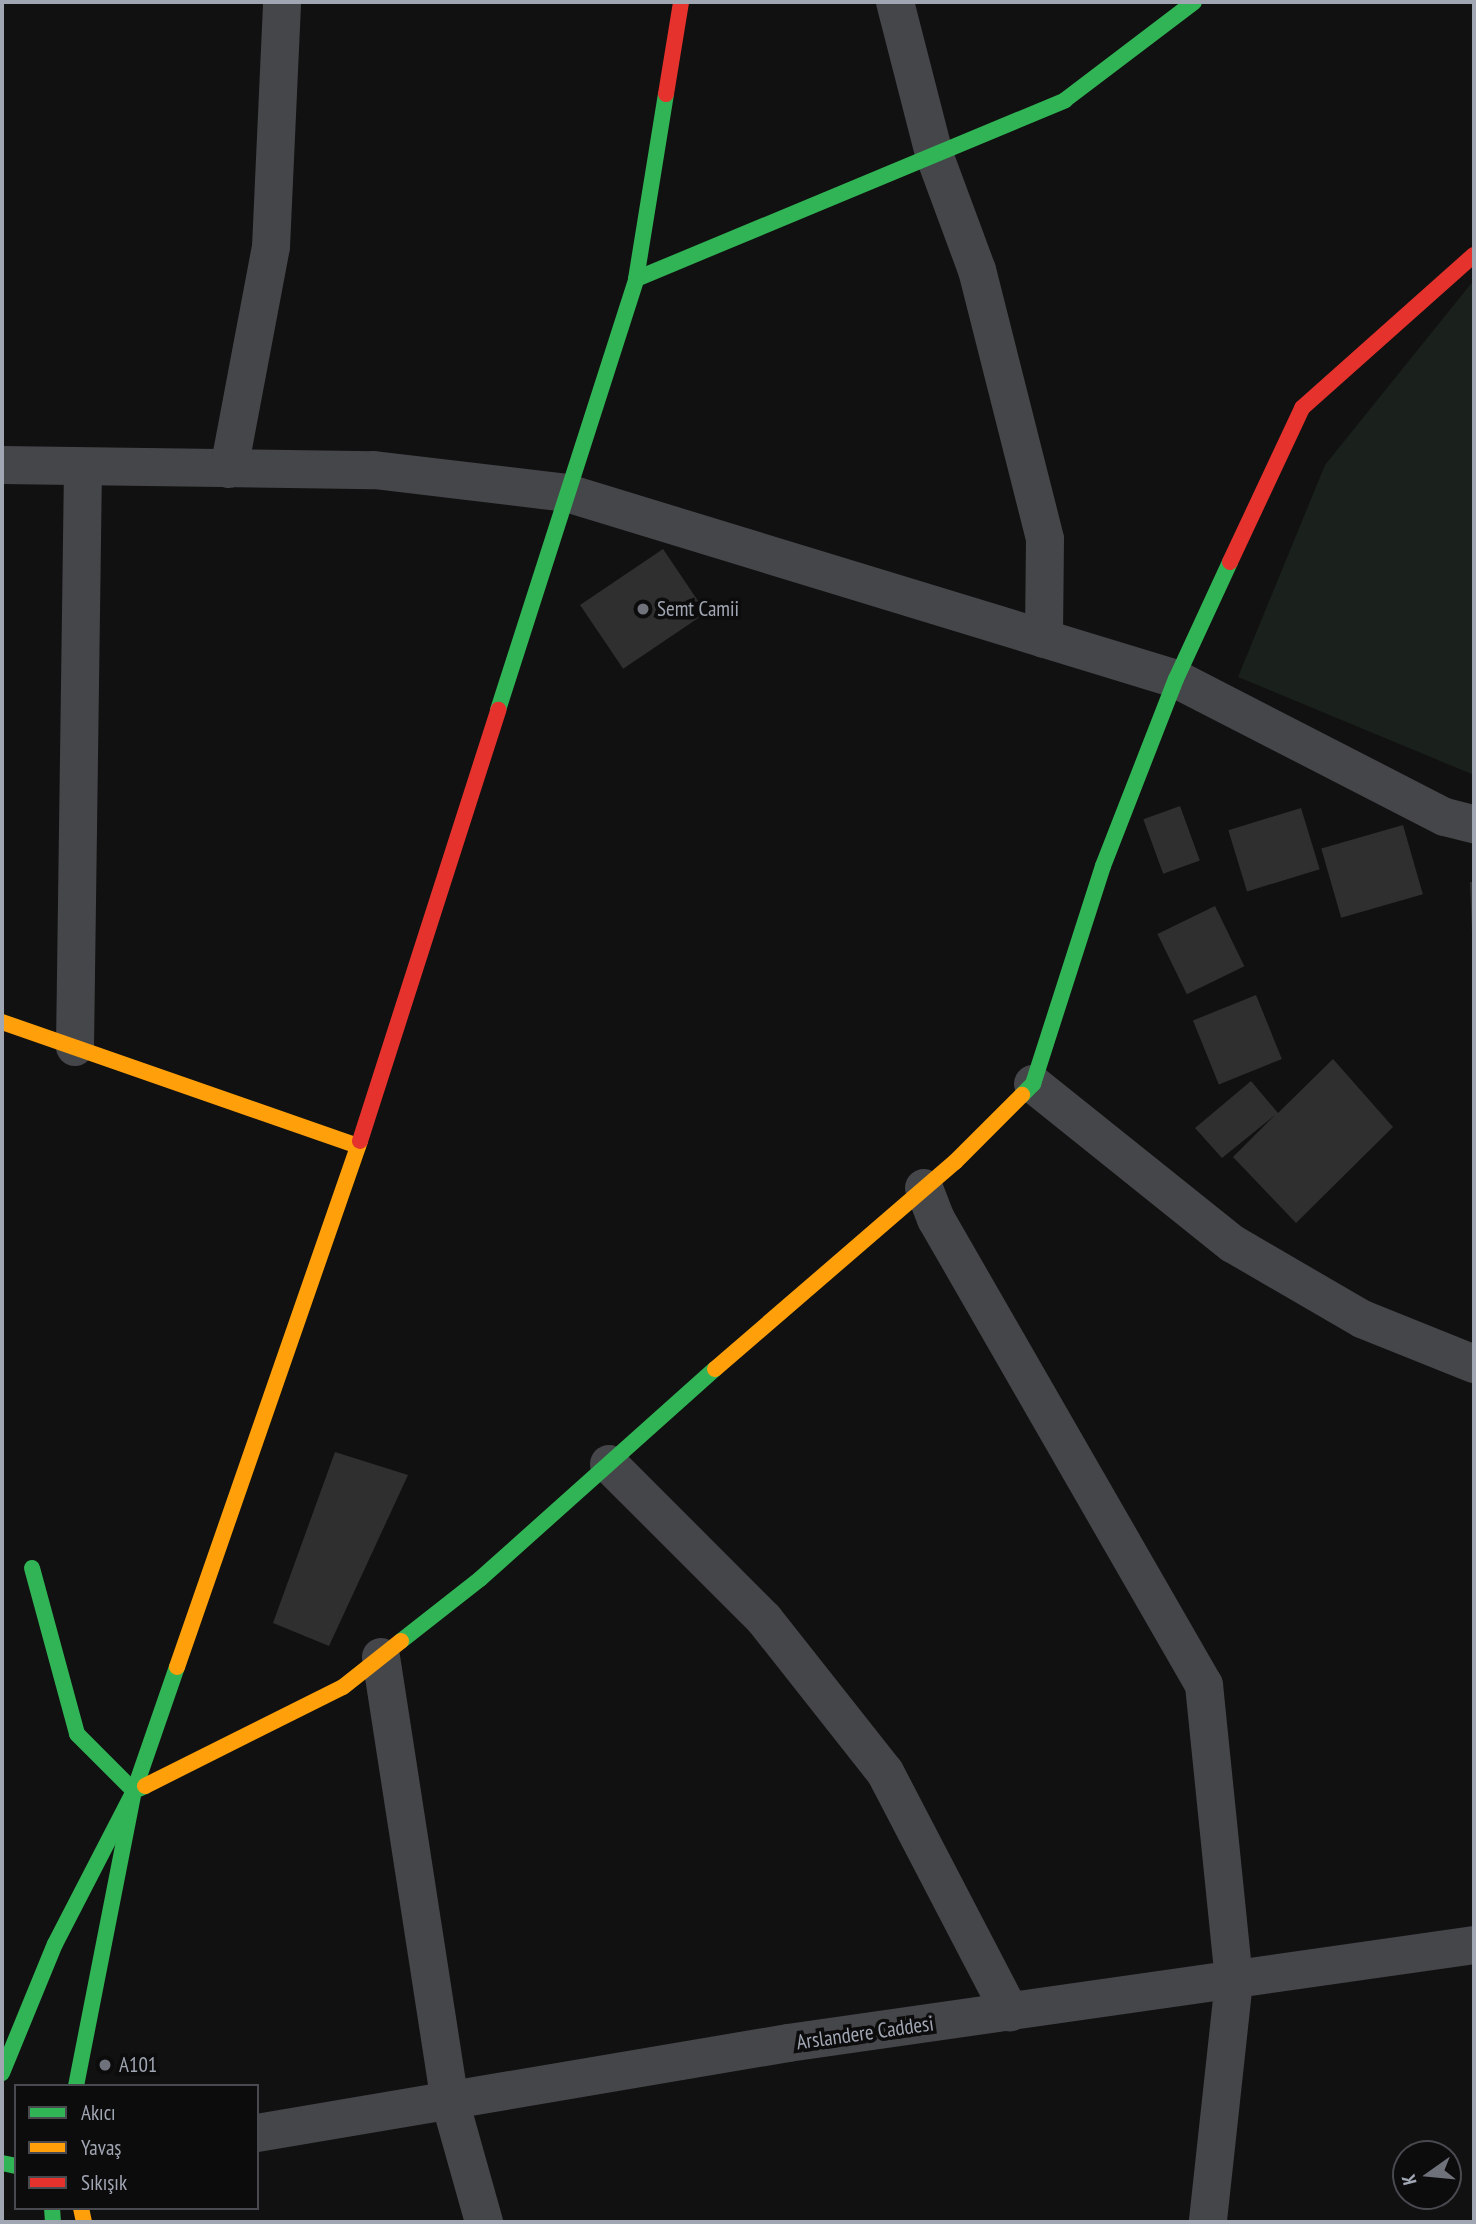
<!DOCTYPE html>
<meta charset="utf-8">
<style>
body{margin:0}
#map{position:relative;width:1476px;height:2224px;overflow:hidden;background:#111;font-family:"PT Sans Narrow",sans-serif}
div>[style]{position:absolute}
.green>*{inset:0;background:#1a201b}
.building>*{inset:0;background:#2f2f30;transform-origin:0 0}
.street>*{height:38px;margin:-19px;padding:0 19px;transform-origin:19px;border-radius:19px;background:#45464a}
.fast>*{height:16px;margin:-8px;padding:0 8px;transform-origin:8px;border-radius:8px;background:#30b455}
.slow>*{height:16px;margin:-8px;padding:0 8px;transform-origin:8px;border-radius:8px;background:#ff9f0a}
.jam>*{height:16px;margin:-8px;padding:0 8px;transform-origin:8px;border-radius:8px;background:#e5322d}
.dots>*{width:19px;height:19px;translate:-50% -50%;box-sizing:border-box;border:4px solid #0c0c0d;border-radius:50%}
span{translate:-50% -50%;white-space:nowrap;text-align:center;line-height:1.15;-webkit-text-stroke:7px #0c0c0d;paint-order:stroke}
.poi-label{font-size:21px;color:#a1a6b3}
.left{translate:0 -50%;text-align:left}
.street-label{font-size:21px;color:#a1a6b3}
.frame{position:absolute;inset:0;border:4px solid #a1a6b3;pointer-events:none}
.legend{position:absolute;left:14px;top:2084px;width:245px;height:126px;box-sizing:border-box;background:#0c0c0d;border:2px solid #484a4f;margin:0;padding:9px 12px;list-style:none;font-size:21px;color:#a1a6b3}
.legend li{display:flex;align-items:center;gap:14px;height:35px}
.legend b{width:35px;border:2px solid #484a4f}
.north{position:absolute;left:1392px;top:2140px;width:70px;height:70px;box-sizing:border-box;background:#0c0c0d;border:2px solid #484a4f;border-radius:50%;rotate:255deg;font-size:19px;font-weight:700;line-height:28px;text-align:center;color:#a1a6b3}
.north::after{content:'';display:block;margin:auto;width:24px;height:32px;background:#6f727a;clip-path:polygon(50% 0,100% 100%,50% 72%,0 100%)}
</style>
<div id="map">
<div class="green">
<div style="clip-path:polygon(1474px 280px,1474px 775px,1238px 677px,1325px 465px)"></div>
</div>
<div class="building">
<div style="left:663px;top:549px;width:77px;height:100px;rotate:56deg"></div>
<div style="left:1180px;top:806px;width:58px;height:39px;rotate:70deg"></div>
<div style="left:1301px;top:808px;width:64px;height:76px;rotate:73deg"></div>
<div style="left:1403px;top:825px;width:72px;height:85px;rotate:74deg"></div>
<div style="clip-path:polygon(1470px 882px,1474px 882px,1472px 933px)"></div>
<div style="left:1215px;top:906px;width:67px;height:64px;rotate:64deg"></div>
<div style="left:1256px;top:995px;width:69px;height:68px;rotate:68deg"></div>
<div style="clip-path:polygon(1333px 1059px,1393px 1127px,1296px 1223px,1233px 1157px,1275px 1115px,1222px 1158px,1195px 1128px,1251px 1081px,1278px 1113px)"></div>
<div style="clip-path:polygon(335px 1452px,408px 1475px,329px 1646px,273px 1623px)"></div>
</div>
<div class="street">
<div style="left:895px;top:2px;width:157px;rotate:75.6deg"></div>
<div style="left:934px;top:154px;width:124px;rotate:69.7deg"></div>
<div style="left:977px;top:270px;width:277px;rotate:75.8deg"></div>
<div style="left:1045px;top:539px;width:100px;rotate:90.6deg"></div>
<div style="left:2px;top:465px;width:372px;rotate:0.8deg"></div>
<div style="left:374px;top:470px;width:194px;rotate:6.8deg"></div>
<div style="left:567px;top:493px;width:637px;rotate:16.98deg"></div>
<div style="left:1176px;top:679px;width:302px;rotate:27.2deg"></div>
<div style="left:1445px;top:817px;width:30px;rotate:14deg"></div>
<div style="left:229px;top:469px;width:226px;rotate:-79.3deg"></div>
<div style="left:271px;top:247px;width:245px;rotate:-87.4deg"></div>
<div style="left:75px;top:1047px;width:579px;rotate:-89.21deg"></div>
<div style="left:1033px;top:1084px;width:256px;rotate:38.7deg"></div>
<div style="left:1233px;top:1244px;width:149px;rotate:30.2deg"></div>
<div style="left:1362px;top:1319px;width:121px;rotate:21.9deg"></div>
<div style="left:924px;top:1188px;width:33px;rotate:69deg"></div>
<div style="left:936px;top:1219px;width:538px;rotate:60.1deg"></div>
<div style="left:1204px;top:1685px;width:298px;rotate:84.2deg"></div>
<div style="left:1234px;top:1981px;width:242px;rotate:96.2deg"></div>
<div style="left:609px;top:1464px;width:219px;rotate:45deg"></div>
<div style="left:764px;top:1619px;width:195px;rotate:51.7deg"></div>
<div style="left:885px;top:1772px;width:271px;rotate:62.5deg"></div>
<div style="left:381px;top:1657px;width:449px;rotate:81.2deg"></div>
<div style="left:450px;top:2101px;width:126px;rotate:74.3deg"></div>
<div style="left:257px;top:2133px;width:539px;rotate:-9.62deg"></div>
<div style="left:788px;top:2043px;width:693px;rotate:-8.13deg"></div>
</div>
<div class="fast">
<div style="left:636px;top:279px;width:465px;rotate:-22.6deg"></div>
<div style="left:1065px;top:100px;width:162px;rotate:-37.2deg"></div>
<div style="left:498px;top:710px;width:453px;rotate:-72.2deg"></div>
<div style="left:636px;top:279px;width:187px;rotate:-80.8deg"></div>
<div style="left:1022px;top:1095px;width:16px;rotate:-45deg"></div>
<div style="left:1033px;top:1084px;width:229px;rotate:-72.2deg"></div>
<div style="left:1103px;top:866px;width:201px;rotate:-68.7deg"></div>
<div style="left:1176px;top:679px;width:129px;rotate:-65.2deg"></div>
<div style="left:32px;top:1568px;width:172px;rotate:74.8deg"></div>
<div style="left:77px;top:1734px;width:81px;rotate:45deg"></div>
<div style="left:401px;top:1641px;width:100px;rotate:-38.1deg"></div>
<div style="left:480px;top:1579px;width:315px;rotate:-41.8deg"></div>
<div style="left:2px;top:2073px;width:139px;rotate:-67.7deg"></div>
<div style="left:55px;top:1944px;width:172px;rotate:-62.7deg"></div>
<div style="left:134px;top:1791px;width:12px;rotate:-24deg"></div>
<div style="left:76px;top:2086px;width:301px;rotate:-78.9deg"></div>
<div style="left:134px;top:1791px;width:131px;rotate:-70.9deg"></div>
<div style="left:2px;top:2163px;width:14px;rotate:12deg"></div>
<div style="left:52px;top:2208px;width:14px;rotate:86deg"></div>
</div>
<div class="slow">
<div style="left:2px;top:1022px;width:377px;rotate:19.2deg"></div>
<div style="left:715px;top:1369px;width:317px;rotate:-40.8deg"></div>
<div style="left:955px;top:1162px;width:95px;rotate:-45deg"></div>
<div style="left:177px;top:1667px;width:557px;rotate:-70.82deg"></div>
<div style="left:145px;top:1786px;width:221px;rotate:-26.6deg"></div>
<div style="left:343px;top:1687px;width:74px;rotate:-38.4deg"></div>
<div style="left:81px;top:2208px;width:14px;rotate:78deg"></div>
</div>
<div class="jam">
<div style="left:666px;top:94px;width:93px;rotate:-80.7deg"></div>
<div style="left:1230px;top:562px;width:170px;rotate:-64.9deg"></div>
<div style="left:1302px;top:408px;width:230px;rotate:-41.7deg"></div>
<div style="left:360px;top:1141px;width:453px;rotate:-72.2deg"></div>
</div>
<div class="dots">
<div style="left:643px;top:609px;background:#6f727a"></div>
<div style="left:105px;top:2065px;background:#6f727a"></div>
</div>
<div class="poi-label">
<span class="left" style="left:657px;top:609px">Semt Camii</span>
<span class="left" style="left:119px;top:2065px">A101</span>
</div>
<div class="street-label">
<span style="left:865px;top:2033px;rotate:-8deg">Arslandere Caddesi</span>
</div>
<div class="frame"></div>
<ul class="legend">
<li><b style="height:9px;background:#30b455"></b>Akıcı</li>
<li><b style="height:9px;background:#ff9f0a"></b>Yavaş</li>
<li><b style="height:9px;background:#e5322d"></b>Sıkışık</li>
</ul>
<div class="north">K</div>
</div>
